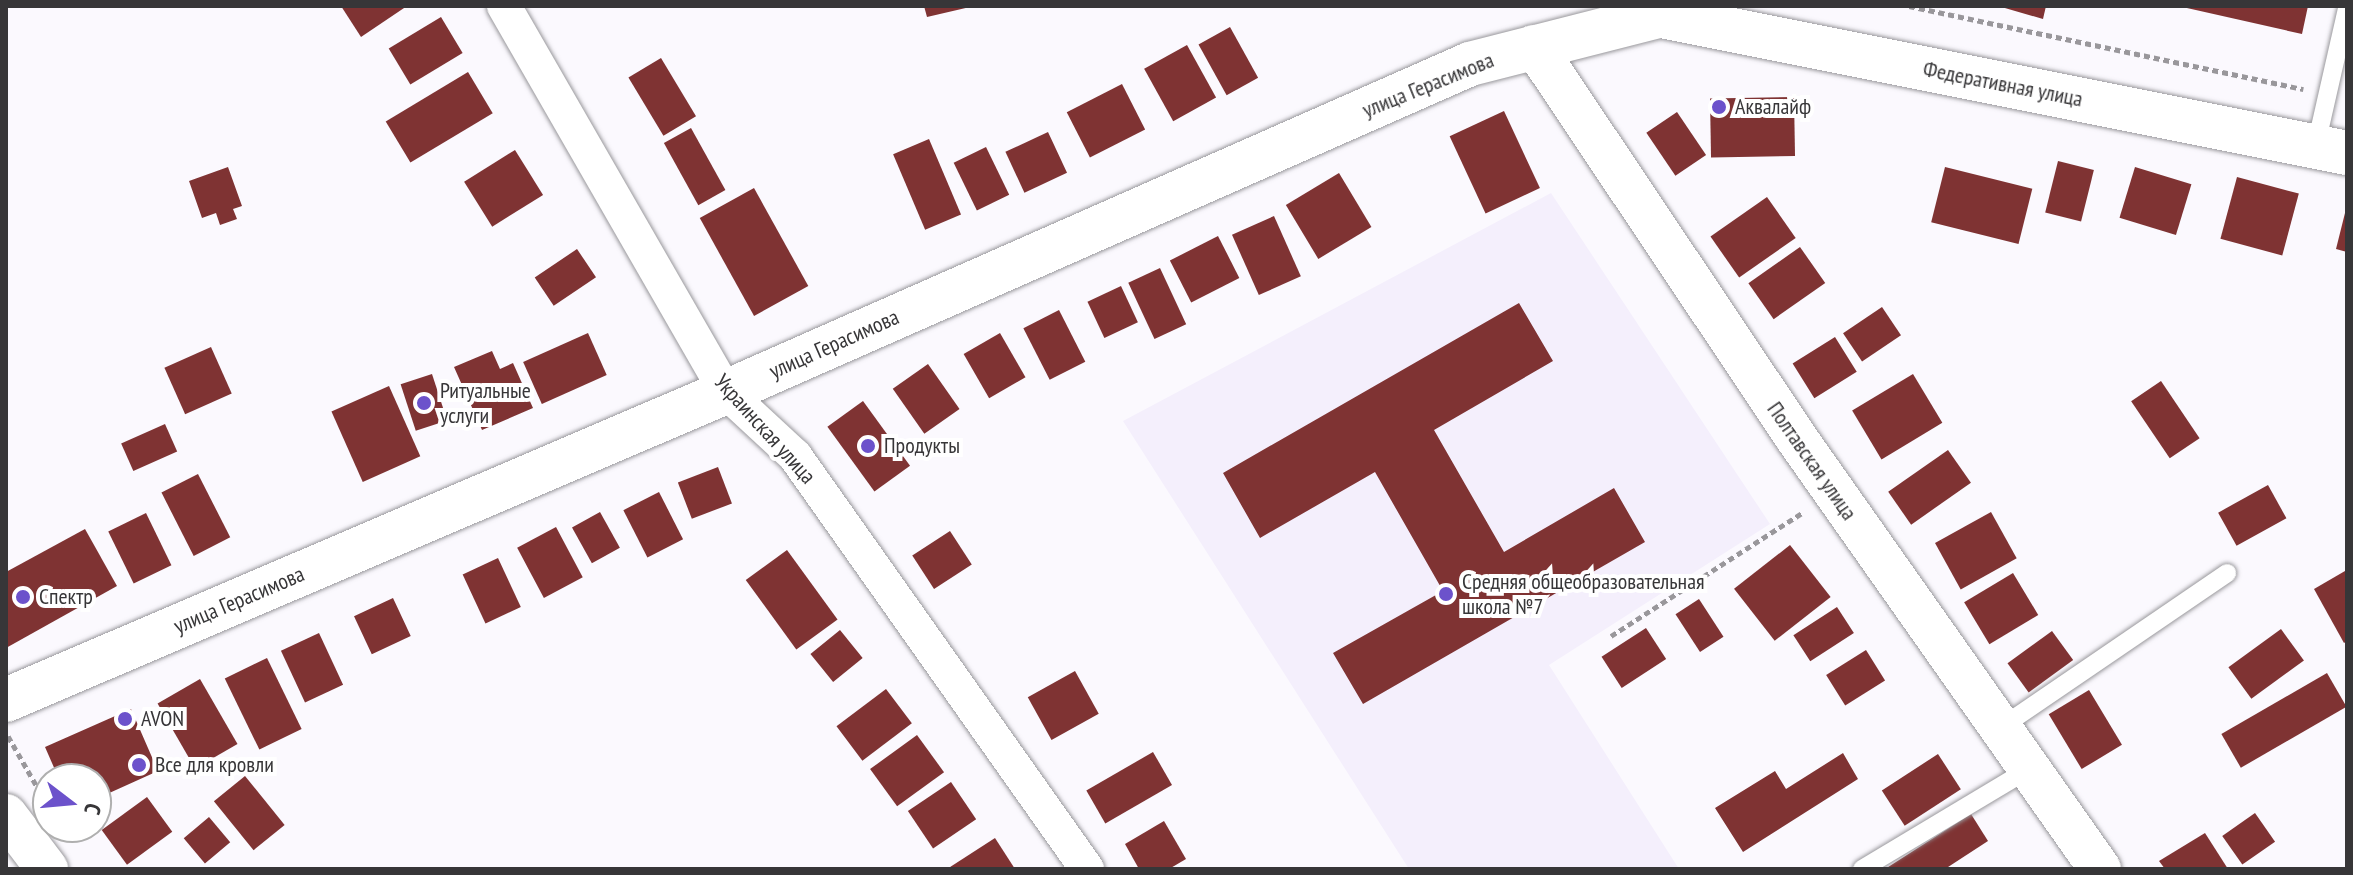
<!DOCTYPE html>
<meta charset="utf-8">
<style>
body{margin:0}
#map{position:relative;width:2353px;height:875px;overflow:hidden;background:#fbf9fe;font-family:"PT Sans Narrow",sans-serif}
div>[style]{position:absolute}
.built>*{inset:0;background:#f4effc}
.building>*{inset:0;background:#7f3333;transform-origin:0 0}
.path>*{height:5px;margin-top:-2.5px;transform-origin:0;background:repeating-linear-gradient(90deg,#99979b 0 6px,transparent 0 10px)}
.roads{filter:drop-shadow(0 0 2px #99989c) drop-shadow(0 0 2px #99989c)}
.service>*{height:18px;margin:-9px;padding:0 9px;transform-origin:9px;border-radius:9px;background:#fff}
.minor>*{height:34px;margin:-17px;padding:0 17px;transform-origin:17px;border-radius:17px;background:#fff}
.tertiary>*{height:42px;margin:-21px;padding:0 21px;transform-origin:21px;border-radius:21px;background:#fff}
.primary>*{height:44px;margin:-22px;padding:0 22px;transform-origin:22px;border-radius:22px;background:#fff}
.dots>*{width:22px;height:22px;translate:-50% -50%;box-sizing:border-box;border:4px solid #fff;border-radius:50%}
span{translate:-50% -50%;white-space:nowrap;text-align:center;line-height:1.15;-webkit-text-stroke:8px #fff;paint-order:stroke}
.street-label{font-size:22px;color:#373638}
.poi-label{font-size:22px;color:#373638}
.left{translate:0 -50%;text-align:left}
.frame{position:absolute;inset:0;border:8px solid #373638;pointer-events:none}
.north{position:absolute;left:32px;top:763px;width:80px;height:80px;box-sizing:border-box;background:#fff;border:2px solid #afafaf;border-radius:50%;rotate:106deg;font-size:22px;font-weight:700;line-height:32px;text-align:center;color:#373638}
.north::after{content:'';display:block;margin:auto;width:28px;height:36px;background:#6c52cb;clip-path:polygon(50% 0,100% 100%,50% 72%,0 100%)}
</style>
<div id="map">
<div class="built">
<div style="clip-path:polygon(1551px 193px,1770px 524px,1549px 665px,1679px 869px,1409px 869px,1123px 421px)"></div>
</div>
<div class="building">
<div style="clip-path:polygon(341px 6px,407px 6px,361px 37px)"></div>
<div style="clip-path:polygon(924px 6px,970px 6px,970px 7px,927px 17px)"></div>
<div style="clip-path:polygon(1998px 6px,2046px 6px,2043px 19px)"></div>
<div style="clip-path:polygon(2178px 6px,2308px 6px,2302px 34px)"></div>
<div style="left:441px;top:17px;width:42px;height:61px;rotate:59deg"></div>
<div style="left:1230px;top:27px;width:58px;height:36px;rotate:61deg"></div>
<div style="left:1187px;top:45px;width:60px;height:49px;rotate:61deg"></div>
<div style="left:661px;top:58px;width:68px;height:38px;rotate:59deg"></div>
<div style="left:468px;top:72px;width:48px;height:96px;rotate:59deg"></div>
<div style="left:1122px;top:84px;width:51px;height:62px;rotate:63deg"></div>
<div style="left:1794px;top:97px;width:59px;height:84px;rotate:89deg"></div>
<div style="left:1504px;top:111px;width:85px;height:60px;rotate:65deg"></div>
<div style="left:1677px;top:112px;width:52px;height:37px;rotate:56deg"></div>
<div style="left:691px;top:128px;width:71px;height:31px;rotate:61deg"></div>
<div style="left:1048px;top:132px;width:45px;height:47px;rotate:65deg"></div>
<div style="left:929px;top:139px;width:82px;height:39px;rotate:67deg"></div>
<div style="left:986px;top:147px;width:53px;height:36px;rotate:64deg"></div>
<div style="left:515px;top:150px;width:53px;height:60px;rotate:58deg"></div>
<div style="left:2058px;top:161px;width:37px;height:53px;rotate:14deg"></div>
<div style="clip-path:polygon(228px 167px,242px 206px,233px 209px,237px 219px,220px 225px,216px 213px,202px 218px,189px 181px)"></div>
<div style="left:1945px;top:167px;width:90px;height:57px;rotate:14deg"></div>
<div style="left:2135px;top:167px;width:59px;height:53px;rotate:17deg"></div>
<div style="left:1339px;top:173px;width:63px;height:62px;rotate:59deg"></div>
<div style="left:2237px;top:177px;width:64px;height:64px;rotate:15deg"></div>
<div style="left:754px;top:188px;width:112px;height:62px;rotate:61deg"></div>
<div style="left:1767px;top:197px;width:50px;height:69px;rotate:55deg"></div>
<div style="clip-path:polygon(2346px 209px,2347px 209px,2347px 252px,2336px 249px)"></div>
<div style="left:1274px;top:216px;width:66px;height:46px;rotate:66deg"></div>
<div style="left:1218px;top:236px;width:47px;height:54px;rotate:63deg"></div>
<div style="left:1800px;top:247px;width:44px;height:63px;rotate:55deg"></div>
<div style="left:577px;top:249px;width:34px;height:51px;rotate:56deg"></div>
<div style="left:1160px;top:268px;width:62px;height:35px;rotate:65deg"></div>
<div style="left:1121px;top:286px;width:40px;height:37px;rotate:65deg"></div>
<div style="clip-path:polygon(1519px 303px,1553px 361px,1434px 430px,1504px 552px,1614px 488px,1645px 542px,1363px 704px,1333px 653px,1443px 591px,1375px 472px,1260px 538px,1223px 473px)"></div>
<div style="left:1882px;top:307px;width:34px;height:47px;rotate:56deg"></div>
<div style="left:1059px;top:310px;width:58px;height:40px;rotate:63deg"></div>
<div style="left:588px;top:333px;width:46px;height:71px;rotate:66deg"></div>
<div style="left:1000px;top:333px;width:51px;height:42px;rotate:60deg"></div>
<div style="left:1835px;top:337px;width:41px;height:50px;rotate:58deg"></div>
<div style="left:211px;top:347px;width:51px;height:51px;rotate:66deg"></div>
<div style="clip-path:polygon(492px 351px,500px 369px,513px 363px,533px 408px,482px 430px,454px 367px)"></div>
<div style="left:928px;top:364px;width:55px;height:43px;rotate:55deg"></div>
<div style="left:432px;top:374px;width:49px;height:33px;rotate:72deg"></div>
<div style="left:1913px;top:374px;width:57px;height:71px;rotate:59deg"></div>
<div style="left:2161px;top:381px;width:69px;height:36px;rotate:56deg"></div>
<div style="left:389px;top:386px;width:77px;height:63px;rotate:66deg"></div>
<div style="left:863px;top:401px;width:80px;height:44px;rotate:54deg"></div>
<div style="left:165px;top:424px;width:30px;height:48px;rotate:66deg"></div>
<div style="left:1948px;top:450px;width:40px;height:73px;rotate:55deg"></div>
<div style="left:718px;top:467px;width:39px;height:43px;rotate:69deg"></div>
<div style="left:198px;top:474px;width:71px;height:41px;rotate:63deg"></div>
<div style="left:2268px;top:485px;width:38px;height:57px;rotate:61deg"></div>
<div style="left:659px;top:492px;width:53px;height:40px;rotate:63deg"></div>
<div style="left:600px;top:512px;width:41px;height:32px;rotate:61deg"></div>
<div style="left:1991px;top:512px;width:53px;height:64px;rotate:61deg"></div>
<div style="left:146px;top:513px;width:58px;height:42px;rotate:64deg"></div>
<div style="left:556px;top:527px;width:57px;height:44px;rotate:62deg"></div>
<div style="clip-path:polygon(85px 529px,117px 586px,6px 648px,6px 572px)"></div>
<div style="left:950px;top:531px;width:40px;height:45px;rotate:57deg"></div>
<div style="left:1790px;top:545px;width:66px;height:71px;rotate:52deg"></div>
<div style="left:787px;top:550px;width:86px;height:51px;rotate:54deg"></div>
<div style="left:498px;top:558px;width:54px;height:39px;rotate:65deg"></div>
<div style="clip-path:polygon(2345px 571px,2347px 641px,2344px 643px,2314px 589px)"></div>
<div style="left:2013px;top:573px;width:49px;height:57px;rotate:59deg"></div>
<div style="left:393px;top:598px;width:42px;height:43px;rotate:65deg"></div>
<div style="left:1699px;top:599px;width:45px;height:28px;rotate:57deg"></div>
<div style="left:1837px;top:607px;width:31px;height:52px;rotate:57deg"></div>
<div style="left:1646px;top:628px;width:37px;height:53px;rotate:57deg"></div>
<div style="left:2281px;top:629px;width:39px;height:65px;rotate:54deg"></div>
<div style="left:840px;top:630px;width:36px;height:38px;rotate:51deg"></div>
<div style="left:2052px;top:631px;width:36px;height:55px;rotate:54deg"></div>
<div style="left:319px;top:633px;width:57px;height:42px;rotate:65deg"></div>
<div style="left:1866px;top:650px;width:36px;height:47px;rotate:58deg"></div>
<div style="left:267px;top:658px;width:79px;height:47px;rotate:64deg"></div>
<div style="left:1075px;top:671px;width:49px;height:54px;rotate:61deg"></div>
<div style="left:2327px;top:673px;width:39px;height:122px;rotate:60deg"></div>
<div style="left:200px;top:679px;width:75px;height:49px;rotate:60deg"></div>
<div style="left:886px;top:689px;width:43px;height:62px;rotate:53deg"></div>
<div style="left:2089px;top:690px;width:64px;height:47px;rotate:59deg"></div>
<div style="clip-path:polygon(131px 709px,158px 771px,96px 799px,96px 779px,59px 779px,45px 747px)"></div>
<div style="left:917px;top:735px;width:46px;height:58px;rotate:54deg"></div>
<div style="left:1153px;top:752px;width:38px;height:77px;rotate:60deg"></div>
<div style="clip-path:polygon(1843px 753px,1858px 779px,1743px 852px,1715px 808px,1775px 771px,1786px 789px)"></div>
<div style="left:1938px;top:754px;width:42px;height:67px;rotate:57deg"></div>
<div style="left:245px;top:776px;width:63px;height:40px;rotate:51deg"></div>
<div style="left:951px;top:782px;width:45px;height:52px;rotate:56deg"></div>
<div style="left:147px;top:797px;width:43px;height:56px;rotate:54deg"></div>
<div style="left:2255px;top:813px;width:35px;height:40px;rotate:55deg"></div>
<div style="clip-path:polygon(1971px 814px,1988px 841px,1945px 869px,1885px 869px)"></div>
<div style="left:209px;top:817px;width:33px;height:33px;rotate:50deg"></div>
<div style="clip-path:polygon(1164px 821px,1186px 859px,1169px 869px,1139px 869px,1125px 844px)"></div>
<div style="clip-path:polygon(2205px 833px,2228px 869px,2165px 869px,2159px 861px)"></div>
<div style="clip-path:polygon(995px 838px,1015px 869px,947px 869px)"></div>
</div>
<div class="path">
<div style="left:1909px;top:6px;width:403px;rotate:11.9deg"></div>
<div style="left:1611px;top:636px;width:227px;rotate:-32.8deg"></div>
<div style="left:8px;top:736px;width:70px;rotate:60.2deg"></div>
</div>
<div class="roads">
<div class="service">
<div style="left:2316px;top:145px;width:139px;rotate:-77.2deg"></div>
<div style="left:2000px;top:728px;width:275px;rotate:-34.3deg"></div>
<div style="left:1862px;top:869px;width:195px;rotate:-30.9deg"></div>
</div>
<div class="minor">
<div style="left:504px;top:6px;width:445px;rotate:60.1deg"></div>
<div style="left:726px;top:392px;width:94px;rotate:42.8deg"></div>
<div style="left:795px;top:456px;width:506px;rotate:54.74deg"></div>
</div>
<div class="tertiary">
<div style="left:1534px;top:46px;width:473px;rotate:56.2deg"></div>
<div style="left:1797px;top:439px;width:526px;rotate:54.83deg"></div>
<div style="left:6px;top:815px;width:68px;rotate:52.8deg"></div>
</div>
<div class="primary">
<div style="left:1632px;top:10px;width:729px;rotate:11.31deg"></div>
<div style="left:6px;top:700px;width:783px;rotate:-23.16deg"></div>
<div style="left:726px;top:392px;width:813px;rotate:-23.79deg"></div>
<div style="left:1470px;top:64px;width:195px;rotate:-14.3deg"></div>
</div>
</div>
<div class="dots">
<div style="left:1719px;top:107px;background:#6c52cb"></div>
<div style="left:424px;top:403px;background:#6c52cb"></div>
<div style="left:868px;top:446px;background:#6c52cb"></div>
<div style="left:1446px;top:594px;background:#6c52cb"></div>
<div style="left:23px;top:597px;background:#6c52cb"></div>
<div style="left:125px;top:719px;background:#6c52cb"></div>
<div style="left:139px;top:765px;background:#6c52cb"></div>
</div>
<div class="street-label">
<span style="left:2003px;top:84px;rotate:11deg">Федеративная улица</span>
<span style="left:1428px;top:85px;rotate:-22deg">улица Герасимова</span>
<span style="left:834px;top:344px;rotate:-24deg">улица Герасимова</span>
<span style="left:765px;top:429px;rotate:48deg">Украинская улица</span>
<span style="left:1812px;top:461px;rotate:55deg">Полтавская улица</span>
<span style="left:239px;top:600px;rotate:-23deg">улица Герасимова</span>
</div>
<div class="poi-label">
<span class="left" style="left:1735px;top:107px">Аквалайф</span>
<span class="left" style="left:440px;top:403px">Ритуальные<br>услуги</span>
<span class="left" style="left:884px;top:446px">Продукты</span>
<span class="left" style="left:1462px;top:594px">Средняя общеобразовательная<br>школа №7</span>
<span class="left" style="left:39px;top:597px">Спектр</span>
<span class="left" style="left:141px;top:719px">AVON</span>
<span class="left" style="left:155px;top:765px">Все для кровли</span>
</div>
<div class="frame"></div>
<div class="north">С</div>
</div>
